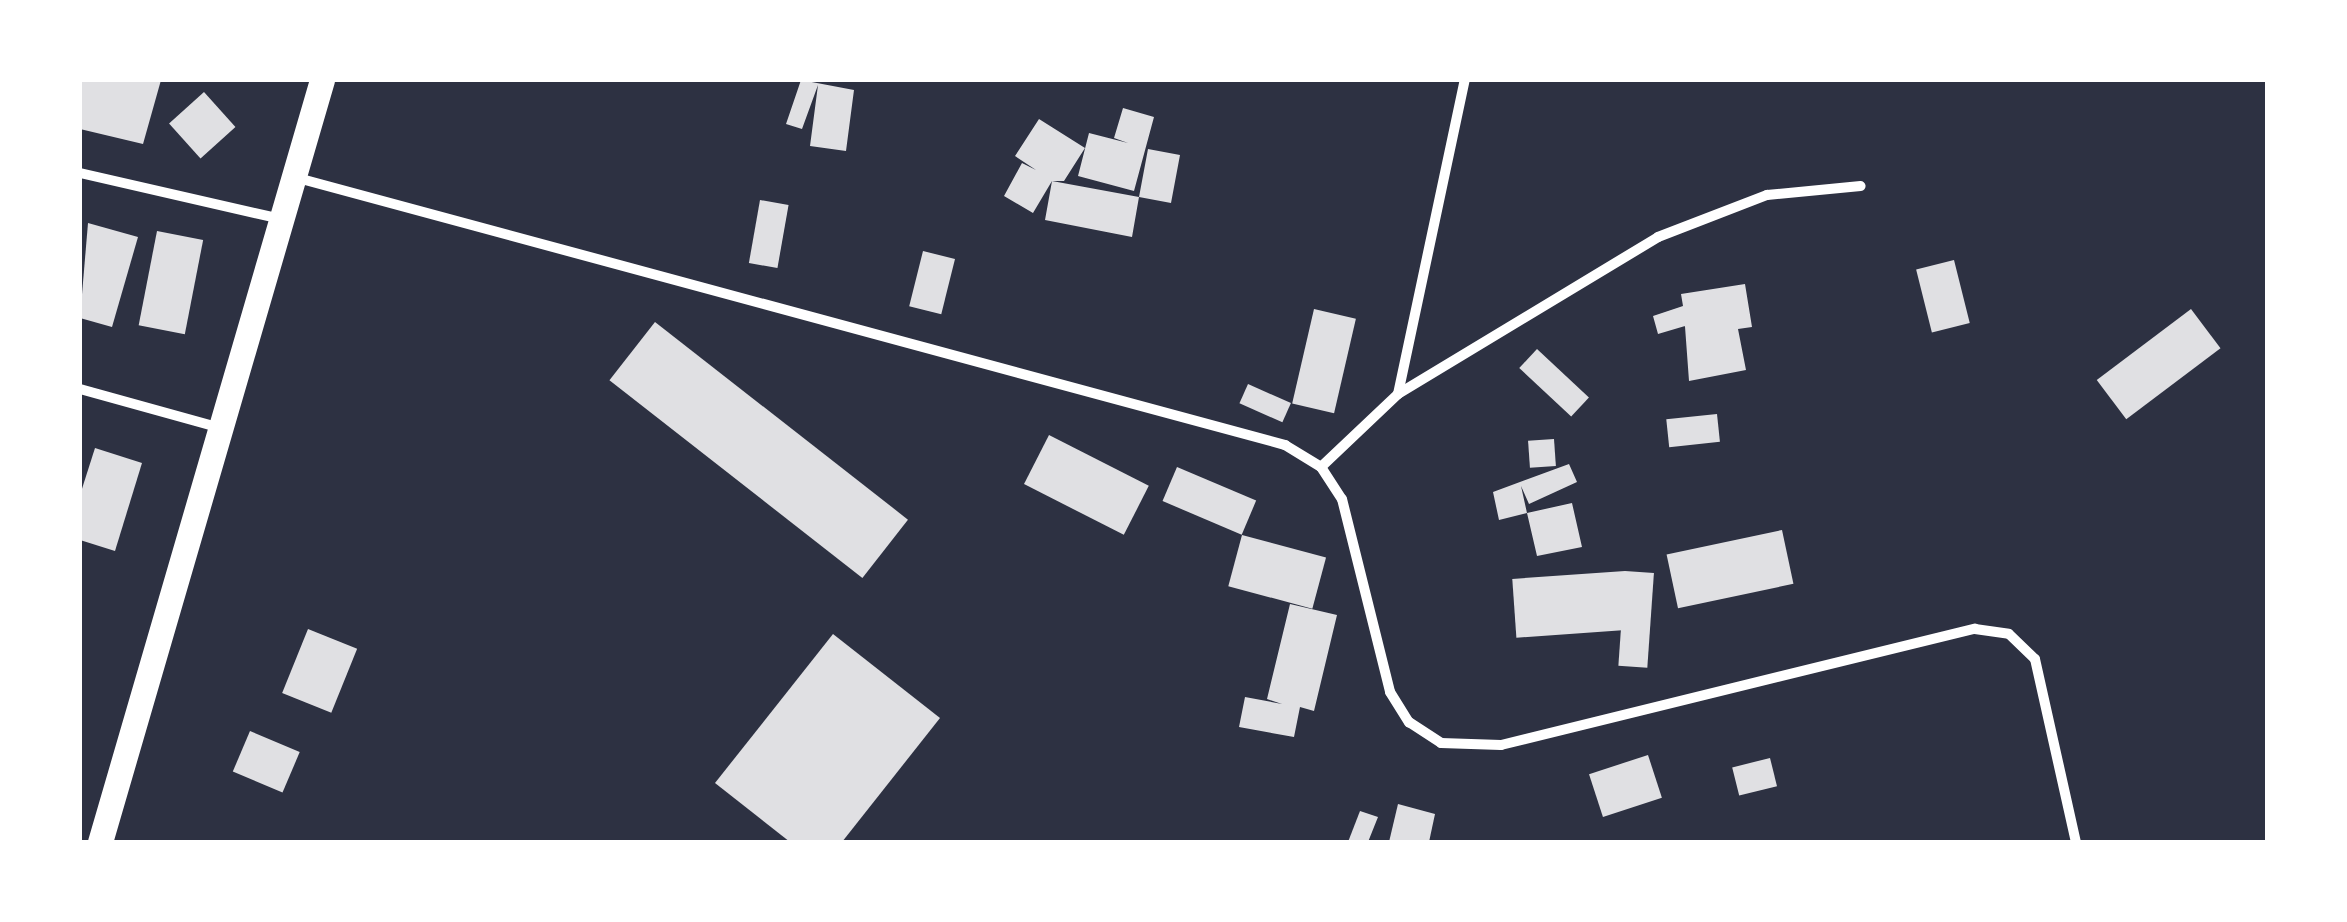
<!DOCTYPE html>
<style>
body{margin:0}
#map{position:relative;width:2347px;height:922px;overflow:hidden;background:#2d3142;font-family:"Golos Text",sans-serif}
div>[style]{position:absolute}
.building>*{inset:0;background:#e0e0e3;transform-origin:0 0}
.minor>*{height:10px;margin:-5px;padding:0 5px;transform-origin:5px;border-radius:5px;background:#fff}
.primary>*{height:25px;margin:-12.5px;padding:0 12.5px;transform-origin:12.5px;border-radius:12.5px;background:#fff}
span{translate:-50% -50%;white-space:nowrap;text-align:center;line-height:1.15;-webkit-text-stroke:8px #fff;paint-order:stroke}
.frame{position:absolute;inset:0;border:82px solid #fff;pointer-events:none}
</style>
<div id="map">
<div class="building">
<div style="clip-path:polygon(80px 80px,161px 80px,143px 144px,80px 129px)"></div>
<div style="clip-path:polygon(801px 80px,854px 90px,846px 151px,810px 146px,818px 85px,802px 129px,786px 124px)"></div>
<div style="left:204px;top:92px;width:47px;height:47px;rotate:48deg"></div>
<div style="clip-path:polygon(1123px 108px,1154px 117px,1134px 191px,1078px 176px,1089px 133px,1128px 143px,1114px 138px)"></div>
<div style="clip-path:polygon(1039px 119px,1085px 148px,1064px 181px,1052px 181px,1139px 197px,1148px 149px,1180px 155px,1171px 203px,1139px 197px,1132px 237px,1045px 220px,1052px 181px,1033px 213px,1004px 196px,1022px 163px,1036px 170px,1015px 156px)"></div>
<div style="left:760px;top:200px;width:29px;height:64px;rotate:10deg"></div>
<div style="clip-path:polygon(88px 223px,138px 237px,112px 327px,80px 318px)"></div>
<div style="left:157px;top:231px;width:47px;height:96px;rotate:11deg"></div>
<div style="left:923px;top:251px;width:33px;height:57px;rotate:14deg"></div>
<div style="left:1954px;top:260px;width:65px;height:39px;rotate:76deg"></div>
<div style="clip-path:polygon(1745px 284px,1752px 327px,1738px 329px,1746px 370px,1689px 381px,1684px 313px,1685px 326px,1658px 334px,1653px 316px,1683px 306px,1681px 294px)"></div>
<div style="left:1314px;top:309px;width:43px;height:97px;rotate:13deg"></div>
<div style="left:2191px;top:309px;width:49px;height:118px;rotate:53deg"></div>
<div style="left:655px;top:322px;width:321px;height:74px;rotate:38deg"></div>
<div style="left:1537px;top:349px;width:71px;height:26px;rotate:43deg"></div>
<div style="left:1248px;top:384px;width:47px;height:21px;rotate:24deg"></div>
<div style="left:1717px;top:414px;width:28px;height:51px;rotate:84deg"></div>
<div style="left:1049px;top:435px;width:112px;height:55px;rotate:27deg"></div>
<div style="left:1554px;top:439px;width:27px;height:26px;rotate:86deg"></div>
<div style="clip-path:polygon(95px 448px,142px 463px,115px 551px,80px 540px,80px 495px)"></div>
<div style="clip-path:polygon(1569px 464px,1577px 482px,1529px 504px,1521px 486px,1527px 513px,1572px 503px,1582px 547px,1537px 556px,1527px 513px,1499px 520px,1493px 492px)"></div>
<div style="left:1177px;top:467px;width:86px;height:37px;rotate:23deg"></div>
<div style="left:1782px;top:530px;width:55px;height:118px;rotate:78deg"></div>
<div style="left:1242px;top:535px;width:87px;height:53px;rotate:15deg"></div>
<div style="left:1625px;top:571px;width:59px;height:113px;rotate:86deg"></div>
<div style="left:1625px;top:571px;width:29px;height:95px;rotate:4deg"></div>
<div style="clip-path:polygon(1290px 604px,1337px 615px,1314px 711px,1300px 707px,1294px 737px,1239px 727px,1245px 697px,1282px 704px,1267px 699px)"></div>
<div style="left:308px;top:629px;width:53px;height:69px;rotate:22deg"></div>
<div style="clip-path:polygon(833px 634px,940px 718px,842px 842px,790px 842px,715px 783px)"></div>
<div style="left:250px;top:731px;width:54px;height:44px;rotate:23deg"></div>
<div style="left:1648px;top:755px;width:45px;height:62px;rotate:72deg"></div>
<div style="left:1770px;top:758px;width:29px;height:39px;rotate:76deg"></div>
<div style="clip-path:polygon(1398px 804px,1435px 814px,1429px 842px,1389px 842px)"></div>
<div style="clip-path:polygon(1360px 811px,1378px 817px,1368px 842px,1348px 842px)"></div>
</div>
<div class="minor">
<div style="left:80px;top:173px;width:206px;rotate:12.9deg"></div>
<div style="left:294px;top:177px;width:1027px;rotate:15.13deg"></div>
<div style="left:1285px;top:445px;width:42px;rotate:31.4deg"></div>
<div style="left:1321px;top:467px;width:38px;rotate:57deg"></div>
<div style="left:1342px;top:499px;width:199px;rotate:76deg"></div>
<div style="left:1390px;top:692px;width:36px;rotate:58deg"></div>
<div style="left:1409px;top:722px;width:38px;rotate:33deg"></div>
<div style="left:1441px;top:743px;width:60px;rotate:1.9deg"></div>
<div style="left:1501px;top:745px;width:488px;rotate:-13.8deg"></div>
<div style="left:1975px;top:629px;width:34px;rotate:8deg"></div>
<div style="left:2009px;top:634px;width:36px;rotate:44deg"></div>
<div style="left:2035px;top:659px;width:188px;rotate:77.4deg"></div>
<div style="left:80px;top:389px;width:146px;rotate:15.5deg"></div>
<div style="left:1398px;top:394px;width:321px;rotate:-78deg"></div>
<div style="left:1321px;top:467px;width:106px;rotate:-43.5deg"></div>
<div style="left:1398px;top:394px;width:304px;rotate:-31.1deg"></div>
<div style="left:1658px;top:237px;width:117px;rotate:-21.1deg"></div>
<div style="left:1767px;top:195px;width:94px;rotate:-5.5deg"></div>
</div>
<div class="primary">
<div style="left:100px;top:842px;width:794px;rotate:-73.76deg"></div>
</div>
<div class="frame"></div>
</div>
